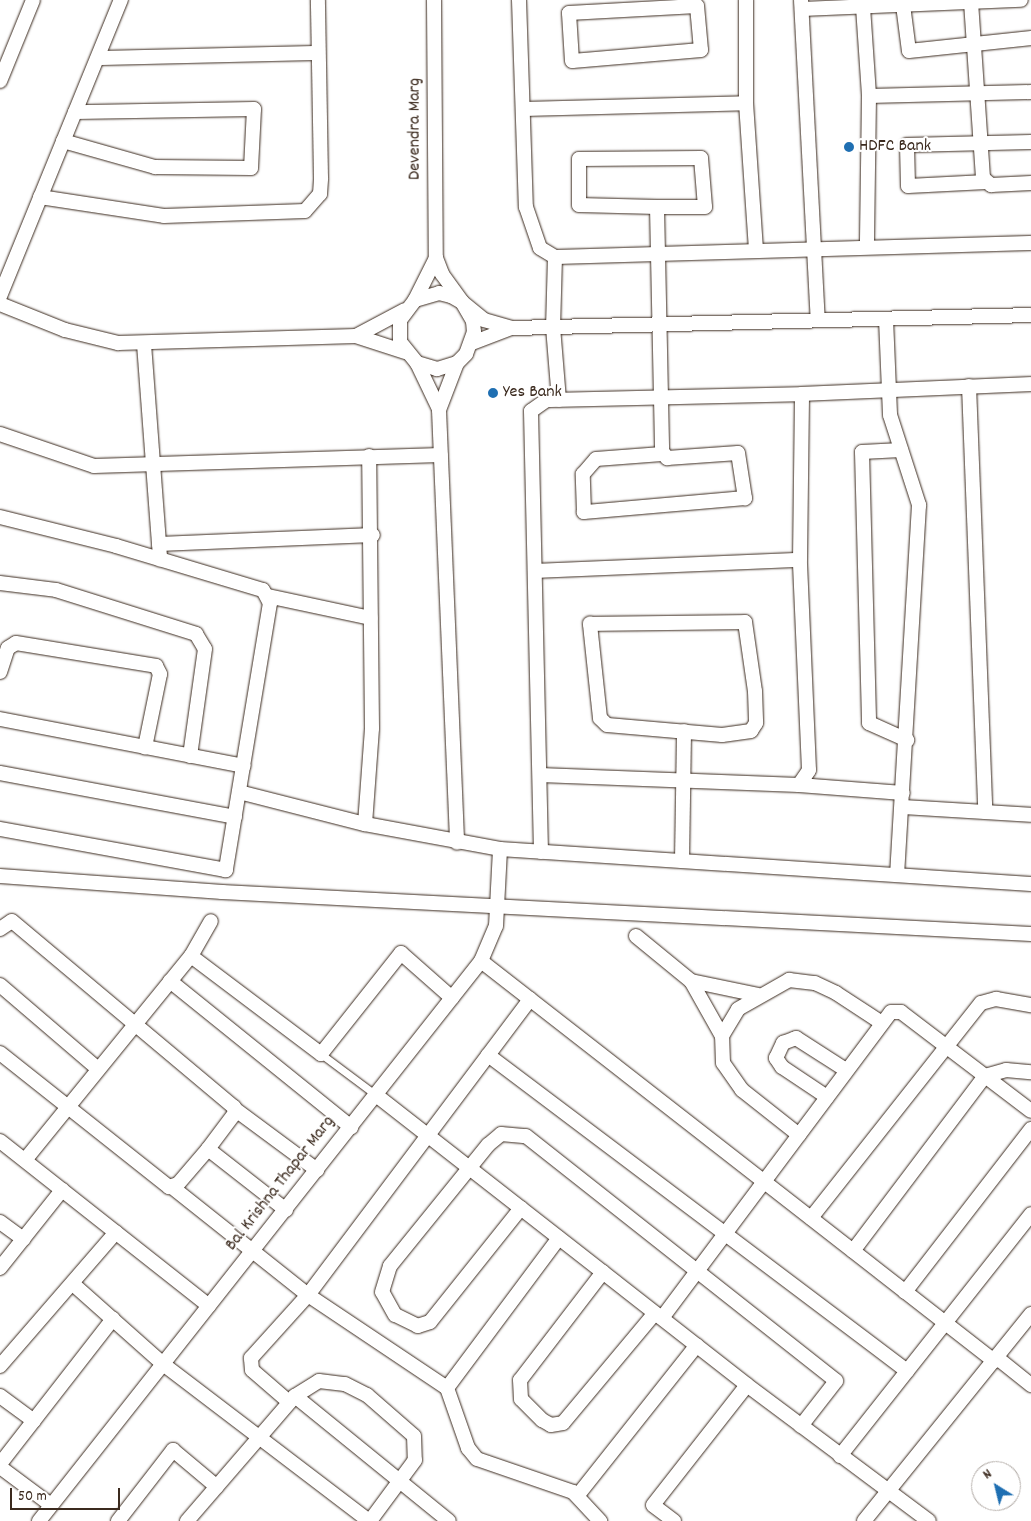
<!DOCTYPE html>
<style>
body{margin:0}
#map{position:relative;width:1031px;height:1521px;overflow:hidden;background:#fff;font-family:Dekko,sans-serif}
div>[style]{position:absolute}
.roads{filter:drop-shadow(0 0 1px #3b2a1e) drop-shadow(0 0 1px #3b2a1e)}
.lane>*{height:7px;margin:-3.5px;padding:0 3.5px;transform-origin:3.5px;border-radius:3.5px;background:#fff}
.street>*{height:14px;margin:-7px;padding:0 7px;transform-origin:7px;border-radius:7px;background:#fff}
.dots>*{width:14px;height:14px;translate:-50% -50%;box-sizing:border-box;border:2px solid #fff;border-radius:50%}
span{translate:-50% -50%;white-space:nowrap;text-align:center;line-height:1.15;-webkit-text-stroke:4px #fff;paint-order:stroke}
.street-label{font-size:18px;color:#3b2a1e}
.poi-label{font-size:18px;color:#3b2a1e}
.left{translate:0 -50%;text-align:left}
.north{position:absolute;left:971px;top:1461px;width:50px;height:50px;box-sizing:border-box;background:#fff;border:1px solid #b1aaa5;border-radius:50%;rotate:324deg;font-size:14px;font-weight:700;line-height:20px;text-align:center;color:#3b2a1e}
.north::after{content:'';display:block;margin:auto;width:18px;height:22px;background:#1f6fb2;clip-path:polygon(50% 0,100% 100%,50% 72%,0 100%)}
.scale{position:absolute;left:10px;top:1488px;width:110px;height:22px;box-sizing:border-box;border:2px solid #3b2a1e;border-top:0;padding-left:6px;font-size:15px;line-height:18px;white-space:nowrap;color:#3b2a1e;-webkit-text-stroke:4px #fff;paint-order:stroke}
</style>
<div id="map">
<div class="roads">
<div class="lane">
<div style="left:321px;top:1054px;width:69px;rotate:36.7deg"></div>
</div>
<div class="street">
<div style="left:434px;top:0;width:258px;rotate:89.6deg"></div>
<div style="left:436px;top:258px;width:17px;rotate:69deg"></div>
<div style="left:442px;top:274px;width:34px;rotate:54deg"></div>
<div style="left:462px;top:302px;width:22px;rotate:60deg"></div>
<div style="left:473px;top:321px;width:11px;rotate:85deg"></div>
<div style="left:474px;top:332px;width:23px;rotate:110deg"></div>
<div style="left:466px;top:354px;width:13px;rotate:135deg"></div>
<div style="left:457px;top:363px;width:21px;rotate:163deg"></div>
<div style="left:437px;top:369px;width:21px;rotate:-163deg"></div>
<div style="left:417px;top:363px;width:27px;rotate:-129deg"></div>
<div style="left:400px;top:342px;width:22px;rotate:-90deg"></div>
<div style="left:400px;top:320px;width:25px;rotate:-53deg"></div>
<div style="left:415px;top:300px;width:25px;rotate:-16deg"></div>
<div style="left:439px;top:293px;width:12px;rotate:14deg"></div>
<div style="left:451px;top:296px;width:13px;rotate:29deg"></div>
<div style="left:462px;top:302px;width:28px;rotate:39deg"></div>
<div style="left:484px;top:320px;width:29px;rotate:16deg"></div>
<div style="left:512px;top:328px;width:519px;rotate:-1.43deg"></div>
<div style="left:519px;top:0;width:207px;rotate:88.1deg"></div>
<div style="left:526px;top:207px;width:43px;rotate:71.1deg"></div>
<div style="left:540px;top:248px;width:17px;rotate:31deg"></div>
<div style="left:555px;top:257px;width:476px;rotate:-1.7deg"></div>
<div style="left:746px;top:0;width:103px;rotate:90deg"></div>
<div style="left:746px;top:103px;width:145px;rotate:86.1deg"></div>
<div style="left:801px;top:0;width:320px;rotate:87deg"></div>
<div style="left:971px;top:2px;width:176px;rotate:86.1deg"></div>
<div style="left:983px;top:178px;width:11px;rotate:41deg"></div>
<div style="left:991px;top:185px;width:40px;rotate:-2.9deg"></div>
<div style="left:903px;top:5px;width:46px;rotate:82.6deg"></div>
<div style="left:909px;top:51px;width:123px;rotate:-6.1deg"></div>
<div style="left:697px;top:6px;width:44px;rotate:84.8deg"></div>
<div style="left:701px;top:50px;width:129px;rotate:175.1deg"></div>
<div style="left:572px;top:61px;width:48px;rotate:-93.6deg"></div>
<div style="left:569px;top:13px;width:128px;rotate:-3.1deg"></div>
<div style="left:863px;top:7px;width:89px;rotate:86.1deg"></div>
<div style="left:869px;top:96px;width:150px;rotate:90.8deg"></div>
<div style="left:802px;top:9px;width:219px;rotate:-2.4deg"></div>
<div style="left:98px;top:58px;width:220px;rotate:-1.3deg"></div>
<div style="left:0;top:81px;width:87px;rotate:-67.8deg"></div>
<div style="left:869px;top:96px;width:162px;rotate:-1.4deg"></div>
<div style="left:524px;top:109px;width:222px;rotate:-1.5deg"></div>
<div style="left:63px;top:141px;width:96px;rotate:15.8deg"></div>
<div style="left:155px;top:167px;width:96px;rotate:0.6deg"></div>
<div style="left:251px;top:168px;width:59px;rotate:-87.1deg"></div>
<div style="left:254px;top:109px;width:179px;rotate:179deg"></div>
<div style="left:986px;top:182px;width:78px;rotate:177.1deg"></div>
<div style="left:908px;top:186px;width:41px;rotate:-91.4deg"></div>
<div style="left:907px;top:145px;width:124px;rotate:-1.4deg"></div>
<div style="left:40px;top:197px;width:125px;rotate:8.7deg"></div>
<div style="left:164px;top:216px;width:141px;rotate:-2deg"></div>
<div style="left:305px;top:211px;width:23px;rotate:-49deg"></div>
<div style="left:320px;top:194px;width:16px;rotate:-86deg"></div>
<div style="left:321px;top:178px;width:178px;rotate:-91deg"></div>
<div style="left:657px;top:207px;width:78px;rotate:-178.5deg"></div>
<div style="left:579px;top:205px;width:46px;rotate:-90deg"></div>
<div style="left:579px;top:159px;width:122px;rotate:-0.5deg"></div>
<div style="left:701px;top:158px;width:49px;rotate:85.3deg"></div>
<div style="left:705px;top:207px;width:48px;rotate:180deg"></div>
<div style="left:657px;top:207px;width:244px;rotate:88.8deg"></div>
<div style="left:662px;top:451px;width:9px;rotate:54deg"></div>
<div style="left:667px;top:458px;width:71px;rotate:-4deg"></div>
<div style="left:738px;top:453px;width:46px;rotate:81.2deg"></div>
<div style="left:745px;top:498px;width:162px;rotate:175deg"></div>
<div style="left:584px;top:512px;width:38px;rotate:-92deg"></div>
<div style="left:583px;top:474px;width:20px;rotate:-49deg"></div>
<div style="left:596px;top:459px;width:66px;rotate:-4.3deg"></div>
<div style="left:555px;top:257px;width:70px;rotate:91.6deg"></div>
<div style="left:553px;top:327px;width:73px;rotate:85.3deg"></div>
<div style="left:0;top:296px;width:320px;rotate:-67.8deg"></div>
<div style="left:415px;top:300px;width:47px;rotate:-63.4deg"></div>
<div style="left:0;top:304px;width:70px;rotate:21.8deg"></div>
<div style="left:65px;top:330px;width:55px;rotate:13.8deg"></div>
<div style="left:118px;top:343px;width:238px;rotate:-1.7deg"></div>
<div style="left:356px;top:336px;width:52px;rotate:18.1deg"></div>
<div style="left:886px;top:319px;width:96px;rotate:87.6deg"></div>
<div style="left:890px;top:415px;width:95px;rotate:72.1deg"></div>
<div style="left:919px;top:505px;width:368px;rotate:93.4deg"></div>
<div style="left:356px;top:336px;width:55px;rotate:-28deg"></div>
<div style="left:472px;top:343px;width:42px;rotate:-21deg"></div>
<div style="left:144px;top:344px;width:216px;rotate:85.7deg"></div>
<div style="left:417px;top:363px;width:51px;rotate:64.4deg"></div>
<div style="left:457px;top:363px;width:50px;rotate:111deg"></div>
<div style="left:439px;top:410px;width:433px;rotate:87.6deg"></div>
<div style="left:969px;top:386px;width:426px;rotate:87.8deg"></div>
<div style="left:0;top:434px;width:99px;rotate:18.8deg"></div>
<div style="left:94px;top:466px;width:347px;rotate:-1.8deg"></div>
<div style="left:901px;top:450px;width:39px;rotate:177deg"></div>
<div style="left:862px;top:452px;width:271px;rotate:88.5deg"></div>
<div style="left:869px;top:723px;width:42px;rotate:24.1deg"></div>
<div style="left:0;top:517px;width:120px;rotate:14deg"></div>
<div style="left:116px;top:546px;width:153px;rotate:16.7deg"></div>
<div style="left:263px;top:590px;width:15px;rotate:62deg"></div>
<div style="left:270px;top:603px;width:271px;rotate:99.4deg"></div>
<div style="left:226px;top:870px;width:230px;rotate:-169.7deg"></div>
<div style="left:159px;top:544px;width:214px;rotate:-2.4deg"></div>
<div style="left:535px;top:571px;width:265px;rotate:-2.4deg"></div>
<div style="left:0;top:583px;width:56px;rotate:7.1deg"></div>
<div style="left:56px;top:590px;width:147px;rotate:17.4deg"></div>
<div style="left:196px;top:634px;width:17px;rotate:59deg"></div>
<div style="left:205px;top:649px;width:108px;rotate:98deg"></div>
<div style="left:268px;top:596px;width:105px;rotate:12.1deg"></div>
<div style="left:745px;top:622px;width:70px;rotate:81.8deg"></div>
<div style="left:755px;top:691px;width:32px;rotate:88deg"></div>
<div style="left:756px;top:723px;width:9px;rotate:122deg"></div>
<div style="left:751px;top:731px;width:29px;rotate:172deg"></div>
<div style="left:722px;top:735px;width:115px;rotate:-175deg"></div>
<div style="left:607px;top:725px;width:10px;rotate:-135deg"></div>
<div style="left:600px;top:718px;width:95px;rotate:-96.1deg"></div>
<div style="left:590px;top:624px;width:155px;rotate:-0.7deg"></div>
<div style="left:0;top:672px;width:25px;rotate:-72deg"></div>
<div style="left:8px;top:648px;width:9px;rotate:-32deg"></div>
<div style="left:16px;top:643px;width:142px;rotate:9.3deg"></div>
<div style="left:156px;top:666px;width:9px;rotate:63deg"></div>
<div style="left:160px;top:674px;width:75px;rotate:101.6deg"></div>
<div style="left:0;top:719px;width:248px;rotate:10.9deg"></div>
<div style="left:0;top:773px;width:239px;rotate:10.6deg"></div>
<div style="left:540px;top:775px;width:259px;rotate:2.2deg"></div>
<div style="left:799px;top:785px;width:18px;rotate:-56deg"></div>
<div style="left:809px;top:770px;width:210px;rotate:-92.5deg"></div>
<div style="left:800px;top:560px;width:166px;rotate:-89.3deg"></div>
<div style="left:802px;top:394px;width:229px;rotate:-2.5deg"></div>
<div style="left:799px;top:785px;width:104px;rotate:4.4deg"></div>
<div style="left:239px;top:792px;width:130px;rotate:14.3deg"></div>
<div style="left:365px;top:824px;width:137px;rotate:10.5deg"></div>
<div style="left:500px;top:849px;width:532px;rotate:3.77deg"></div>
<div style="left:902px;top:807px;width:129px;rotate:3.5deg"></div>
<div style="left:365px;top:824px;width:96px;rotate:-85.8deg"></div>
<div style="left:372px;top:728px;width:272px;rotate:-90.6deg"></div>
<div style="left:541px;top:852px;width:441px;rotate:-91.3deg"></div>
<div style="left:531px;top:411px;width:19px;rotate:-35deg"></div>
<div style="left:547px;top:400px;width:255px;rotate:-1.3deg"></div>
<div style="left:682px;top:861px;width:130px;rotate:-89.1deg"></div>
<div style="left:0;top:876px;width:223px;rotate:4.1deg"></div>
<div style="left:222px;top:892px;width:810px;rotate:2.97deg"></div>
<div style="left:0;top:929px;width:14px;rotate:-34deg"></div>
<div style="left:12px;top:921px;width:290px;rotate:40deg"></div>
<div style="left:234px;top:1107px;width:6px;rotate:81deg"></div>
<div style="left:235px;top:1113px;width:45px;rotate:126.9deg"></div>
<div style="left:636px;top:936px;width:71px;rotate:39.3deg"></div>
<div style="left:191px;top:956px;width:163px;rotate:37deg"></div>
<div style="left:321px;top:1054px;width:129px;rotate:-51.6deg"></div>
<div style="left:401px;top:953px;width:68px;rotate:41.4deg"></div>
<div style="left:481px;top:961px;width:651px;rotate:37.94deg"></div>
<div style="left:170px;top:981px;width:233px;rotate:38.9deg"></div>
<div style="left:0;top:985px;width:128px;rotate:40.6deg"></div>
<div style="left:722px;top:1036px;width:63px;rotate:-119.4deg"></div>
<div style="left:691px;top:981px;width:68px;rotate:11.8deg"></div>
<div style="left:0;top:1053px;width:216px;rotate:38.4deg"></div>
<div style="left:169px;top:1187px;width:9px;rotate:-18deg"></div>
<div style="left:178px;top:1184px;width:46px;rotate:-49.4deg"></div>
<div style="left:208px;top:1149px;width:99px;rotate:38deg"></div>
<div style="left:488px;top:1055px;width:525px;rotate:37.02deg"></div>
<div style="left:376px;top:1095px;width:471px;rotate:38deg"></div>
<div style="left:747px;top:1385px;width:227px;rotate:36.8deg"></div>
<div style="left:827px;top:1097px;width:54px;rotate:-146.3deg"></div>
<div style="left:782px;top:1067px;width:11px;rotate:-124deg"></div>
<div style="left:776px;top:1058px;width:17px;rotate:-65deg"></div>
<div style="left:783px;top:1043px;width:14px;rotate:-21deg"></div>
<div style="left:796px;top:1038px;width:59px;rotate:32.6deg"></div>
<div style="left:236px;top:1110px;width:101px;rotate:36.5deg"></div>
<div style="left:799px;top:1135px;width:73px;rotate:-141.7deg"></div>
<div style="left:742px;top:1090px;width:33px;rotate:-125deg"></div>
<div style="left:723px;top:1063px;width:27px;rotate:-92deg"></div>
<div style="left:722px;top:1036px;width:31px;rotate:-59deg"></div>
<div style="left:738px;top:1009px;width:59px;rotate:-29.6deg"></div>
<div style="left:789px;top:980px;width:26px;rotate:7deg"></div>
<div style="left:815px;top:983px;width:23px;rotate:25deg"></div>
<div style="left:836px;top:993px;width:55px;rotate:33.1deg"></div>
<div style="left:0;top:1141px;width:266px;rotate:38.3deg"></div>
<div style="left:25px;top:1160px;width:263px;rotate:-50.9deg"></div>
<div style="left:191px;top:956px;width:40px;rotate:-60.3deg"></div>
<div style="left:172px;top:1187px;width:174px;rotate:38.5deg"></div>
<div style="left:308px;top:1295px;width:167px;rotate:33.8deg"></div>
<div style="left:447px;top:1388px;width:64px;rotate:70.7deg"></div>
<div style="left:468px;top:1448px;width:14px;rotate:51deg"></div>
<div style="left:477px;top:1459px;width:102px;rotate:19deg"></div>
<div style="left:573px;top:1492px;width:40px;rotate:47deg"></div>
<div style="left:521px;top:1208px;width:146px;rotate:128.6deg"></div>
<div style="left:430px;top:1322px;width:13px;rotate:162deg"></div>
<div style="left:418px;top:1326px;width:25px;rotate:-154deg"></div>
<div style="left:395px;top:1315px;width:26px;rotate:-119deg"></div>
<div style="left:382px;top:1292px;width:27px;rotate:-73deg"></div>
<div style="left:390px;top:1266px;width:156px;rotate:-51deg"></div>
<div style="left:488px;top:1145px;width:17px;rotate:-40deg"></div>
<div style="left:501px;top:1134px;width:25px;rotate:5deg"></div>
<div style="left:526px;top:1136px;width:395px;rotate:38.3deg"></div>
<div style="left:836px;top:1381px;width:57px;rotate:127.9deg"></div>
<div style="left:811px;top:1218px;width:274px;rotate:-51.7deg"></div>
<div style="left:981px;top:1003px;width:16px;rotate:-15deg"></div>
<div style="left:996px;top:999px;width:36px;rotate:10deg"></div>
<div style="left:0;top:1222px;width:29px;rotate:36deg"></div>
<div style="left:853px;top:1251px;width:219px;rotate:-53deg"></div>
<div style="left:985px;top:1076px;width:22px;rotate:-16deg"></div>
<div style="left:1006px;top:1070px;width:25px;rotate:5deg"></div>
<div style="left:0;top:1268px;width:100px;rotate:-51.5deg"></div>
<div style="left:603px;top:1272px;width:136px;rotate:127.5deg"></div>
<div style="left:520px;top:1380px;width:19px;rotate:87deg"></div>
<div style="left:521px;top:1399px;width:30px;rotate:45deg"></div>
<div style="left:542px;top:1420px;width:10px;rotate:29deg"></div>
<div style="left:551px;top:1425px;width:12px;rotate:-9deg"></div>
<div style="left:563px;top:1423px;width:143px;rotate:-50.1deg"></div>
<div style="left:73px;top:1284px;width:120px;rotate:41.6deg"></div>
<div style="left:163px;top:1364px;width:259px;rotate:37.3deg"></div>
<div style="left:905px;top:1292px;width:206px;rotate:-52.3deg"></div>
<div style="left:662px;top:1318px;width:382px;rotate:-53.2deg"></div>
<div style="left:891px;top:1012px;width:10px"></div>
<div style="left:901px;top:1012px;width:163px;rotate:37.3deg"></div>
<div style="left:996px;top:1357px;width:45px;rotate:38.7deg"></div>
<div style="left:0;top:1366px;width:177px;rotate:-49.1deg"></div>
<div style="left:447px;top:1388px;width:187px;rotate:-53.3deg"></div>
<div style="left:0;top:1396px;width:42px;rotate:36.3deg"></div>
<div style="left:295px;top:1396px;width:198px;rotate:39.1deg"></div>
<div style="left:289px;top:1402px;width:49px;rotate:-139.1deg"></div>
<div style="left:252px;top:1370px;width:12px;rotate:-95deg"></div>
<div style="left:251px;top:1358px;width:85px;rotate:-47.9deg"></div>
<div style="left:308px;top:1295px;width:370px;rotate:-53.1deg"></div>
<div style="left:840px;top:1456px;width:308px;rotate:-51.7deg"></div>
<div style="left:0;top:1464px;width:184px;rotate:-52.1deg"></div>
<div style="left:0;top:1467px;width:64px;rotate:36.7deg"></div>
<div style="left:578px;top:1495px;width:191px;rotate:-51.6deg"></div>
<div style="left:39px;top:1521px;width:713px;rotate:-51.72deg"></div>
<div style="left:481px;top:961px;width:38px;rotate:-67deg"></div>
<div style="left:496px;top:926px;width:77px;rotate:-87deg"></div>
<div style="left:118px;top:1521px;width:90px;rotate:-52.2deg"></div>
<div style="left:173px;top:1450px;width:57px;rotate:40.1deg"></div>
<div style="left:187px;top:1521px;width:165px;rotate:-49.2deg"></div>
<div style="left:295px;top:1396px;width:28px;rotate:-32deg"></div>
<div style="left:319px;top:1381px;width:26px;rotate:7deg"></div>
<div style="left:345px;top:1384px;width:25px;rotate:27deg"></div>
<div style="left:367px;top:1395px;width:62px;rotate:41.1deg"></div>
<div style="left:414px;top:1436px;width:24px;rotate:88deg"></div>
<div style="left:415px;top:1460px;width:76px;rotate:126.4deg"></div>
<div style="left:674px;top:1521px;width:26px;rotate:-143deg"></div>
<div style="left:653px;top:1505px;width:152px;rotate:-51.9deg"></div>
<div style="left:864px;top:1521px;width:266px;rotate:-51.1deg"></div>
</div>
</div>
<div class="dots">
<div style="left:849px;top:147px;background:#1f6fb2"></div>
<div style="left:493px;top:393px;background:#1f6fb2"></div>
</div>
<div class="street-label">
<span style="left:416px;top:129px;rotate:-90deg">Devendra Marg</span>
<span style="left:281px;top:1184px;rotate:-52deg">Bal Krishna Thapar Marg</span>
</div>
<div class="poi-label">
<span class="left" style="left:859px;top:147px">HDFC Bank</span>
<span class="left" style="left:503px;top:393px">Yes Bank</span>
</div>
<div class="north">N</div>
<div class="scale">50 m</div>
</div>
